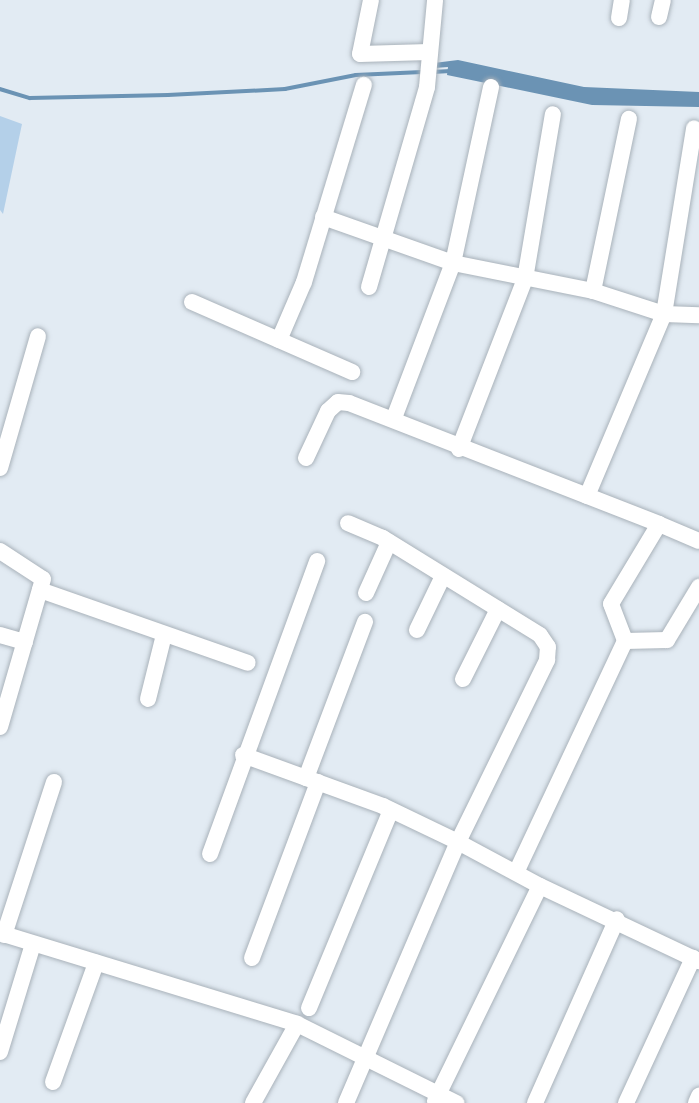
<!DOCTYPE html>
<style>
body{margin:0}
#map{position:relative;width:699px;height:1103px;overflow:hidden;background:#e2ebf3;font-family:Montserrat,sans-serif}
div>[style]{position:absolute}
.green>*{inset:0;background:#b4d0e9}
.water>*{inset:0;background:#6b93b4}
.stream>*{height:3.5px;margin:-1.75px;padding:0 1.75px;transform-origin:1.75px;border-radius:1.75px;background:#6b93b4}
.roads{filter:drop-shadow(0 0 2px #a9b2ba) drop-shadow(0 0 2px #a9b2ba)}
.minor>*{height:16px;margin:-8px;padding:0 8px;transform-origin:8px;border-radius:8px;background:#fff}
span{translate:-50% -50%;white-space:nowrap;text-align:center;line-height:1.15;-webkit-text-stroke:7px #fff;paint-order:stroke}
</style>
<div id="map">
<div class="green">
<div style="clip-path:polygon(0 116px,22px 124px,3px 214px,0 210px)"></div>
</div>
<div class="water">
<div style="clip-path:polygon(458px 60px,584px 87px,699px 92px,699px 107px,592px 105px,447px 75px,448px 67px,434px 68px,434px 63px)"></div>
</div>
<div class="stream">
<div style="left:433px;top:72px;width:17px;rotate:-3deg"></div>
<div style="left:0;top:89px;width:31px;rotate:17deg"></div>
<div style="left:30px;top:98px;width:138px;rotate:-1.2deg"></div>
<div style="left:168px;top:95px;width:117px;rotate:-2.9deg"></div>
<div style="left:285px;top:89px;width:72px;rotate:-11.2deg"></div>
<div style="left:356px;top:75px;width:66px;rotate:-2.6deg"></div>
</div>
<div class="roads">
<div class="minor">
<div style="left:371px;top:0;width:55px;rotate:101.5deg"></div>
<div style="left:360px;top:54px;width:69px;rotate:-1.7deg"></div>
<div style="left:659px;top:17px;width:17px;rotate:-77deg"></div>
<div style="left:619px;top:18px;width:18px;rotate:-81deg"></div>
<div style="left:323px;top:217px;width:138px;rotate:19.5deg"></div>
<div style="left:453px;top:263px;width:143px;rotate:11.3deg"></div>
<div style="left:593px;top:291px;width:75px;rotate:17.9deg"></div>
<div style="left:664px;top:314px;width:35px;rotate:2deg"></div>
<div style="left:369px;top:287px;width:208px;rotate:-73.8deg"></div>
<div style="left:427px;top:87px;width:87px;rotate:-84.7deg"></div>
<div style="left:593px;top:291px;width:176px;rotate:-78.2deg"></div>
<div style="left:192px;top:302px;width:175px;rotate:23.6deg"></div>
<div style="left:279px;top:340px;width:63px;rotate:-66.7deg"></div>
<div style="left:304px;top:282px;width:206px;rotate:-73.1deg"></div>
<div style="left:394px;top:418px;width:166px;rotate:-69.2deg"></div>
<div style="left:453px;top:263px;width:180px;rotate:-77.8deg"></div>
<div style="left:459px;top:449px;width:182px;rotate:-68.8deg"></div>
<div style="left:525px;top:279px;width:167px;rotate:-80.4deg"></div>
<div style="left:306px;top:458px;width:52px;rotate:-64.9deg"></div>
<div style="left:328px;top:411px;width:13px;rotate:-42deg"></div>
<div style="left:338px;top:402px;width:11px;rotate:5deg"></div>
<div style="left:349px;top:403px;width:333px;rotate:21.3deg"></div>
<div style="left:659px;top:524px;width:93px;rotate:121deg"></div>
<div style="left:611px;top:604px;width:40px;rotate:69deg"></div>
<div style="left:625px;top:641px;width:256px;rotate:115.2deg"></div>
<div style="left:0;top:468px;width:137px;rotate:-73.9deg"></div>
<div style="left:587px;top:496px;width:198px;rotate:-67.1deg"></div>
<div style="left:664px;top:314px;width:188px;rotate:-80.8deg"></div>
<div style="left:659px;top:524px;width:43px;rotate:23deg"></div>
<div style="left:0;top:551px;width:51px;rotate:33.1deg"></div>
<div style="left:43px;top:579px;width:154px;rotate:106.2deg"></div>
<div style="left:40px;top:590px;width:220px;rotate:19.3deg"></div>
<div style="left:366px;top:593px;width:56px;rotate:-65.7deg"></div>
<div style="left:417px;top:630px;width:60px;rotate:-64.3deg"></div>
<div style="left:0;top:635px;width:26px;rotate:16deg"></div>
<div style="left:625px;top:641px;width:42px;rotate:-1.4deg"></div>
<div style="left:667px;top:640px;width:62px;rotate:-58.9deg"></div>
<div style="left:463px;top:679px;width:78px;rotate:-63.4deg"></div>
<div style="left:148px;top:699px;width:66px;rotate:-76deg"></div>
<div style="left:243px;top:755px;width:149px;rotate:20deg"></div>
<div style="left:383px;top:806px;width:83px;rotate:25.6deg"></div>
<div style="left:458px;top:842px;width:203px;rotate:-63.9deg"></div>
<div style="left:547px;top:660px;width:13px;rotate:-86deg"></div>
<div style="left:548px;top:647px;width:14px;rotate:-124deg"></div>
<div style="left:540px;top:635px;width:185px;rotate:-148.3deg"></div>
<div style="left:383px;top:538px;width:38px;rotate:-157deg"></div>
<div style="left:306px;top:778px;width:167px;rotate:-69.3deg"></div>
<div style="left:210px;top:854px;width:312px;rotate:-69.9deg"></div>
<div style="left:0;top:933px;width:311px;rotate:17deg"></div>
<div style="left:297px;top:1024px;width:178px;rotate:26.4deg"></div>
<div style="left:4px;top:935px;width:161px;rotate:-71.9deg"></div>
<div style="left:252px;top:958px;width:188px;rotate:-69.4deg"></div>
<div style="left:309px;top:1008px;width:214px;rotate:-67.5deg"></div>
<div style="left:0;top:1052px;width:113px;rotate:-73deg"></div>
<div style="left:53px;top:1082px;width:127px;rotate:-70.1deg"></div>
<div style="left:435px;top:1101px;width:239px;rotate:-64deg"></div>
<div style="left:253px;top:1103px;width:90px;rotate:-60.9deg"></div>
<div style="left:346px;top:1103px;width:284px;rotate:-66.8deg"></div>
<div style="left:458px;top:842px;width:93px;rotate:28.2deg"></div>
<div style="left:540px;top:886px;width:176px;rotate:25.3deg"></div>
<div style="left:535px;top:1103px;width:201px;rotate:-66deg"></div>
<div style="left:626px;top:1103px;width:160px;rotate:-65.2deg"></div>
<div style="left:696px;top:1103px;width:8px;rotate:-67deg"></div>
</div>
</div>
</div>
